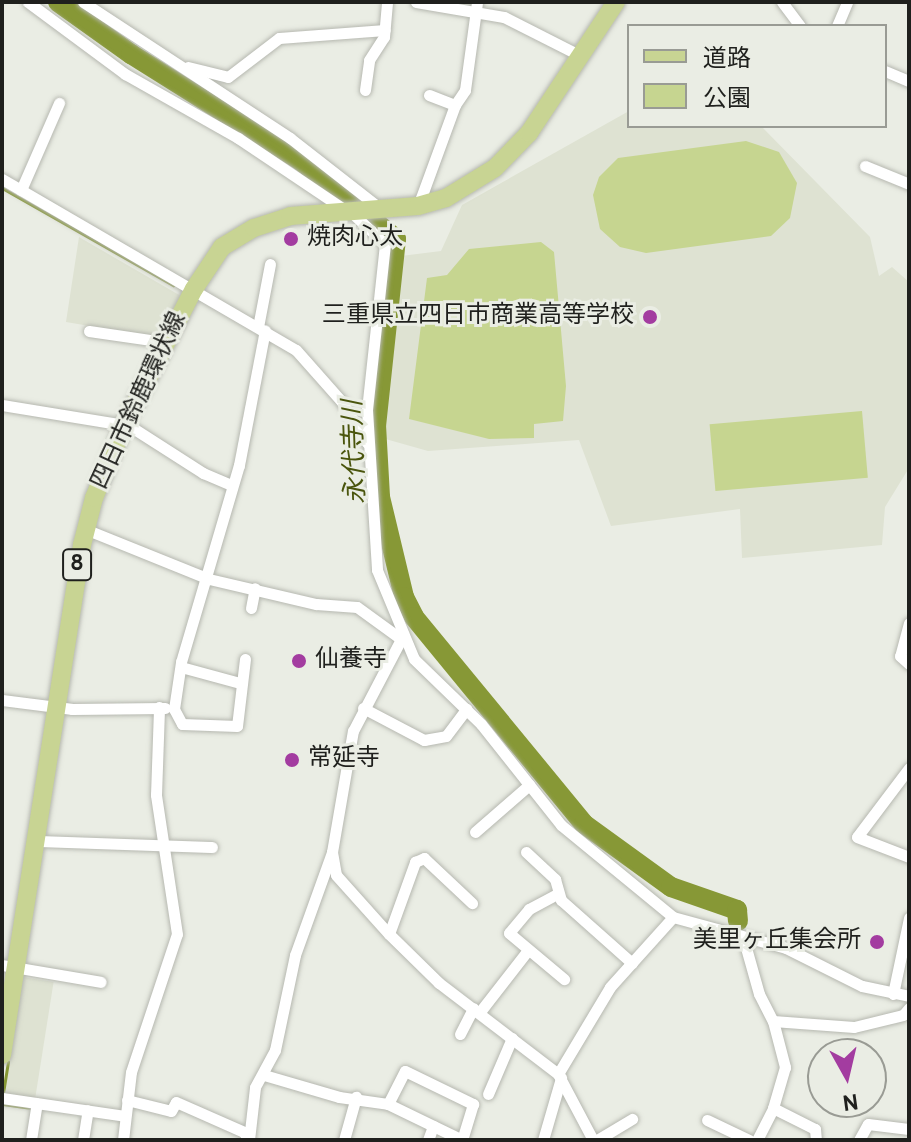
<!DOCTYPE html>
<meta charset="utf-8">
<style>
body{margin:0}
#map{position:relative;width:911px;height:1142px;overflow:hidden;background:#eaede4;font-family:Overpass,"Noto Sans JP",sans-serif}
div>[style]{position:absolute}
.built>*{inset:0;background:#dee2d2;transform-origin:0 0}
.green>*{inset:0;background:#c6d590;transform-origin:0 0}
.stream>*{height:3px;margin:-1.5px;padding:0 1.5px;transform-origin:1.5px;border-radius:1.5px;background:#879836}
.river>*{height:20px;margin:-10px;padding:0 10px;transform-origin:10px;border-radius:10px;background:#879836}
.roads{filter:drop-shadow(0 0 2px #b6b8b0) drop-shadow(0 0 2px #b6b8b0)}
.minor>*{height:11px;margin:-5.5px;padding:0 5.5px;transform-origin:5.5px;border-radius:5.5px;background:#fff}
.primary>*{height:18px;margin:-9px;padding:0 9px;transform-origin:9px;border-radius:9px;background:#c8d493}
.dots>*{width:22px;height:22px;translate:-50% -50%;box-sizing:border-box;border:4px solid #eaede4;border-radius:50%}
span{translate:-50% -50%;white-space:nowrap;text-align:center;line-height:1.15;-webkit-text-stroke:6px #eaede4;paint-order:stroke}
.shield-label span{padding:2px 6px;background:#eaede4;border:2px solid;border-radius:6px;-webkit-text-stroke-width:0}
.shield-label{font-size:22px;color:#1f201d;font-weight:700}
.poi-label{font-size:24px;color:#1f201d}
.left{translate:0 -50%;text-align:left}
.right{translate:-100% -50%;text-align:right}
.street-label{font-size:24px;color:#1f201d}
.water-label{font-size:26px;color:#4a550d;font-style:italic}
.frame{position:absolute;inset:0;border:4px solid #1f201d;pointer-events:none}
.legend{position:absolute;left:627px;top:24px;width:260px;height:104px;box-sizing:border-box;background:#eaede4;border:2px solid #999b94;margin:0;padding:10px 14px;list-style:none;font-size:24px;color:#1f201d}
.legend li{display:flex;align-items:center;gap:16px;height:40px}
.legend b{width:40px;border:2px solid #999b94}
.north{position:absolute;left:807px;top:1038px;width:80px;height:80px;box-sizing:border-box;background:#eaede4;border:2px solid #999b94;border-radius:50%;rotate:172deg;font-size:22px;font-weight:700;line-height:32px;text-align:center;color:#1f201d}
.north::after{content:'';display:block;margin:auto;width:28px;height:36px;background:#a33ca0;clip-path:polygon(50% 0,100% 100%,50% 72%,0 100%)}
</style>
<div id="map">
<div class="built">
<div style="clip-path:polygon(629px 111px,629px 126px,761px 126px,870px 237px,879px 276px,892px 267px,909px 282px,909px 468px,885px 507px,882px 545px,742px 558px,740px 509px,611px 526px,579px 440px,428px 451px,382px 438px,386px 351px,401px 256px,441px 251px,462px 205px)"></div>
<div style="clip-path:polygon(79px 237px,181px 296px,161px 338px,66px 322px)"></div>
<div style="left:22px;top:977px;width:32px;height:118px;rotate:9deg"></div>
</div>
<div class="green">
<div style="clip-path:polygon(746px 141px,779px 152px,797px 183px,790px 218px,771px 236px,646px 253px,620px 247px,600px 229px,593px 195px,599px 177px,618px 158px)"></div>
<div style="clip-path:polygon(541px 242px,554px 252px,566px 386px,563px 421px,534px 424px,534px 438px,489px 439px,409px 419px,427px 278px,447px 275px,469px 249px)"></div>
<div style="left:862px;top:411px;width:67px;height:153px;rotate:85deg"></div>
</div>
<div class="stream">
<div style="left:2px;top:188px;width:197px;rotate:29.6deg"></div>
<div style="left:3px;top:1093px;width:32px;rotate:-81deg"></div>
<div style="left:3px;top:1104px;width:27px;rotate:8deg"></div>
</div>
<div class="river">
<div style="left:58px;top:2px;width:90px;rotate:35.5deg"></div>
<div style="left:131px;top:54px;width:201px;rotate:32.2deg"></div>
<div style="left:301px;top:161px;width:123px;rotate:39.4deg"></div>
<div style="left:396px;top:239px;width:187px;rotate:96.1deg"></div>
<div style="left:376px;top:425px;width:72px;rotate:86.8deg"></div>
<div style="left:380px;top:497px;width:103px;rotate:76.5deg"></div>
<div style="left:404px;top:597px;width:22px;rotate:63deg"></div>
<div style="left:414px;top:617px;width:268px;rotate:50.6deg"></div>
<div style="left:584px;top:824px;width:107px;rotate:35.9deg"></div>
<div style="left:671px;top:887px;width:70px;rotate:19.2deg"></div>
<div style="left:737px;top:910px;width:11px;rotate:85deg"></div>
</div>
<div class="roads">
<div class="minor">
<div style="left:28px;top:2px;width:121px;rotate:36.6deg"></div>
<div style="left:125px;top:74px;width:130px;rotate:29.5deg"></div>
<div style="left:238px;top:138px;width:133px;rotate:33.9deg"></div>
<div style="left:83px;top:2px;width:248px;rotate:33.3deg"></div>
<div style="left:290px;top:138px;width:115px;rotate:38deg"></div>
<div style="left:416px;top:2px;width:89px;rotate:9.7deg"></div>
<div style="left:504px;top:17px;width:86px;rotate:26.9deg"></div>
<div style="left:782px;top:2px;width:30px;rotate:53deg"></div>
<div style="left:837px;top:26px;width:26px;rotate:-67deg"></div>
<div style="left:188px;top:67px;width:41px;rotate:14deg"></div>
<div style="left:228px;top:77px;width:64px;rotate:-37.4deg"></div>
<div style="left:279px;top:38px;width:106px;rotate:-4.3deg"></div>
<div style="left:885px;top:71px;width:26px;rotate:23deg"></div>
<div style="left:365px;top:90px;width:30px;rotate:-82deg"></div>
<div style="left:369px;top:60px;width:27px;rotate:-57deg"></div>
<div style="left:384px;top:37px;width:35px;rotate:-85deg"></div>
<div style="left:429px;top:95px;width:28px;rotate:21deg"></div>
<div style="left:865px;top:166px;width:48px;rotate:22.2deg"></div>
<div style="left:2px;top:179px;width:340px;rotate:30.2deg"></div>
<div style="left:296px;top:350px;width:69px;rotate:48.5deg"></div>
<div style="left:342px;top:402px;width:48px;rotate:58.6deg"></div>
<div style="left:21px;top:190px;width:95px;rotate:-66.4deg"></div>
<div style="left:418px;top:206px;width:108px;rotate:-69.9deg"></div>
<div style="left:455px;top:105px;width:18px;rotate:-56deg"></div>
<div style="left:465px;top:90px;width:89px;rotate:-82.2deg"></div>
<div style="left:351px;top:212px;width:47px;rotate:43.3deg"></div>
<div style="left:385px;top:244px;width:167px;rotate:96.2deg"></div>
<div style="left:367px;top:410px;width:160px;rotate:86.4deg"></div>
<div style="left:377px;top:570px;width:96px;rotate:67.4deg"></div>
<div style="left:414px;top:659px;width:93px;rotate:44.1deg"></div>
<div style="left:481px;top:724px;width:129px;rotate:51.6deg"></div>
<div style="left:561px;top:825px;width:145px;rotate:39.4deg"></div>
<div style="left:673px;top:917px;width:117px;rotate:15.3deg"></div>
<div style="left:786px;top:948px;width:85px;rotate:26.6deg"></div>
<div style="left:862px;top:986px;width:48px;rotate:12deg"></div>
<div style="left:258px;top:327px;width:64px;rotate:-79.2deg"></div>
<div style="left:89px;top:331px;width:63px;rotate:8.3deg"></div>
<div style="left:151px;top:340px;width:14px;rotate:34deg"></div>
<div style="left:2px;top:405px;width:124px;rotate:9.3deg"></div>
<div style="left:125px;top:423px;width:93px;rotate:32.7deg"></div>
<div style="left:203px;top:473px;width:30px;rotate:23deg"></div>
<div style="left:85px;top:529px;width:134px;rotate:22deg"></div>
<div style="left:209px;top:579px;width:110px;rotate:13.2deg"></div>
<div style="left:316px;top:604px;width:41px;rotate:4.2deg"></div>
<div style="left:357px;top:607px;width:54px;rotate:36deg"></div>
<div style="left:251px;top:608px;width:20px;rotate:-79deg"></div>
<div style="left:909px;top:623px;width:34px;rotate:105deg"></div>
<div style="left:900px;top:656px;width:12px;rotate:42deg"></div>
<div style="left:245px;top:659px;width:67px;rotate:96.8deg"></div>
<div style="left:237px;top:726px;width:55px;rotate:-177.9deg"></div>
<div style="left:182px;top:724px;width:17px;rotate:-118deg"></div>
<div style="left:174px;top:709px;width:48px;rotate:-81.5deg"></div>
<div style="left:181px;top:662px;width:205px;rotate:-73.6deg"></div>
<div style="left:239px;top:465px;width:137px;rotate:-79.1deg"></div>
<div style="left:181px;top:667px;width:61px;rotate:15.2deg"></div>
<div style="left:2px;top:700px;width:71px;rotate:7.3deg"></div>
<div style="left:72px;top:709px;width:93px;rotate:-0.6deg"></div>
<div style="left:363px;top:708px;width:69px;rotate:27.7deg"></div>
<div style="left:424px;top:740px;width:22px;rotate:-10deg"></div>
<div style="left:446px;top:736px;width:34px;rotate:-53deg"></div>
<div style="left:909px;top:768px;width:86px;rotate:127deg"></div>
<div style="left:857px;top:837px;width:56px;rotate:21deg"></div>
<div style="left:475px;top:832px;width:72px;rotate:-41deg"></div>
<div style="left:37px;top:841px;width:175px;rotate:2deg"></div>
<div style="left:332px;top:852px;width:23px;rotate:80deg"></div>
<div style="left:336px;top:875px;width:79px;rotate:48.1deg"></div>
<div style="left:389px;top:934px;width:70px;rotate:44.4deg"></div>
<div style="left:439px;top:983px;width:150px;rotate:37.4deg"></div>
<div style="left:558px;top:1074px;width:75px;rotate:62.1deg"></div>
<div style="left:526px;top:852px;width:40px;rotate:43deg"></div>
<div style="left:555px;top:879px;width:22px;rotate:74deg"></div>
<div style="left:561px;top:900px;width:95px;rotate:41.6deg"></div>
<div style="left:557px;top:894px;width:32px;rotate:152deg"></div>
<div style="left:529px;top:909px;width:31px;rotate:130deg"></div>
<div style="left:509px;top:933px;width:72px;rotate:39.9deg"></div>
<div style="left:389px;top:934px;width:77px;rotate:-70.1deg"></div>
<div style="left:415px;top:862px;width:10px;rotate:-24deg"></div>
<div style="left:424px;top:858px;width:66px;rotate:43.2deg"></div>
<div style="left:743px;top:937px;width:59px;rotate:74.3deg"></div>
<div style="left:759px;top:994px;width:30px;rotate:63deg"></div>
<div style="left:773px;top:1021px;width:81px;rotate:4.2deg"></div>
<div style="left:854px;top:1027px;width:50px;rotate:-13.8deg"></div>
<div style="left:903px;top:1015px;width:9px;rotate:-49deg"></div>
<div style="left:2px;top:965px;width:100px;rotate:9.7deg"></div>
<div style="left:893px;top:994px;width:78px;rotate:-78.1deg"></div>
<div style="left:479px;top:1013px;width:80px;rotate:-52.1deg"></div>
<div style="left:773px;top:1021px;width:48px;rotate:75.4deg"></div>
<div style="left:785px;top:1067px;width:43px;rotate:106.3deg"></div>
<div style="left:773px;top:1108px;width:47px;rotate:26.6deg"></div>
<div style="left:815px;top:1129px;width:11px;rotate:85deg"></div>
<div style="left:460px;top:1034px;width:29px;rotate:-63deg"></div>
<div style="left:558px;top:1074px;width:101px;rotate:-59.1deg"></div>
<div style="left:610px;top:987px;width:94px;rotate:-48deg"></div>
<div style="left:264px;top:1075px;width:78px;rotate:16.3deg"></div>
<div style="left:339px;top:1097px;width:49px;rotate:8.1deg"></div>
<div style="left:388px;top:1104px;width:82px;rotate:25.9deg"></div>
<div style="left:488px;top:1094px;width:61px;rotate:-66.8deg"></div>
<div style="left:2px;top:1098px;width:124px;rotate:8.3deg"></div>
<div style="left:127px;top:1100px;width:45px;rotate:14deg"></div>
<div style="left:171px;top:1111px;width:10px;rotate:-61deg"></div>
<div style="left:176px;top:1102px;width:74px;rotate:23.8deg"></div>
<div style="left:244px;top:1132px;width:9px;rotate:63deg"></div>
<div style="left:388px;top:1104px;width:37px;rotate:-63deg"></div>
<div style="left:405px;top:1071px;width:76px;rotate:25.9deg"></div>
<div style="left:473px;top:1104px;width:38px;rotate:107deg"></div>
<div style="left:707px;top:1120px;width:47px;rotate:25.5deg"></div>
<div style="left:31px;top:1140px;width:37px;rotate:-81deg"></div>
<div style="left:83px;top:1140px;width:30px;rotate:-81deg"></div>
<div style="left:123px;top:1140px;width:68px;rotate:-83.3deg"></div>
<div style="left:131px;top:1072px;width:145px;rotate:-71.6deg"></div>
<div style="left:177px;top:934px;width:141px;rotate:-98.6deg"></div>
<div style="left:156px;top:795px;width:88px;rotate:-88deg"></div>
<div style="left:249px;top:1140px;width:53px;rotate:-83.5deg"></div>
<div style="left:255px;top:1087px;width:42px;rotate:-61.6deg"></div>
<div style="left:275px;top:1050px;width:97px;rotate:-78.1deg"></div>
<div style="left:295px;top:955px;width:109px;rotate:-70.2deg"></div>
<div style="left:332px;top:852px;width:123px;rotate:-80.2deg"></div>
<div style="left:353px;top:731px;width:104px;rotate:-62.4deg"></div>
<div style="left:344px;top:1140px;width:45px;rotate:-74.4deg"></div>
<div style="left:428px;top:1140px;width:15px;rotate:-70deg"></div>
<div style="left:543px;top:1140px;width:65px;rotate:-73.8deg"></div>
<div style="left:597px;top:1140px;width:41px;rotate:-31deg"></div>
<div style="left:757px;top:1140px;width:36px;rotate:-63deg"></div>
<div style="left:859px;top:1140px;width:18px;rotate:-61deg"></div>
<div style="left:868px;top:1124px;width:41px;rotate:7deg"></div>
</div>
<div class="primary">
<div style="left:2px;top:1055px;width:516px;rotate:-81.09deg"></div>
<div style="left:82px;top:545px;width:49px;rotate:-75.7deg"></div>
<div style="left:94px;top:498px;width:79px;rotate:-67.7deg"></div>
<div style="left:124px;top:425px;width:153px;rotate:-62.8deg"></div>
<div style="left:194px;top:289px;width:50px;rotate:-56.3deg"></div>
<div style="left:222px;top:247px;width:37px;rotate:-31deg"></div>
<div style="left:254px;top:228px;width:38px;rotate:-18deg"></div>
<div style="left:290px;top:216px;width:128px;rotate:-4.5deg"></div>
<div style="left:418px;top:206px;width:29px;rotate:-16deg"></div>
<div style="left:446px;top:198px;width:57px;rotate:-31.5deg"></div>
<div style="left:495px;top:168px;width:49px;rotate:-45.8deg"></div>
<div style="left:529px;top:133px;width:157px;rotate:-56.4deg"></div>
</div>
</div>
<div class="dots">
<div style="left:291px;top:239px;background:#a33ca0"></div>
<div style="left:650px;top:317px;background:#a33ca0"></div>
<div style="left:299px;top:661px;background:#a33ca0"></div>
<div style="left:292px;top:760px;background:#a33ca0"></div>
<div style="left:877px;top:942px;background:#a33ca0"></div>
</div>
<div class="shield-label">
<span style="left:77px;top:565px">8</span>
</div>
<div class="poi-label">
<span class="left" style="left:307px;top:239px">焼肉心太</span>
<span class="right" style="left:634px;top:317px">三重県立四日市商業高等学校</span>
<span class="left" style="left:315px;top:661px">仙養寺</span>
<span class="left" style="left:308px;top:760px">常延寺</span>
<span class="right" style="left:861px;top:942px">美里ヶ丘集会所</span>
</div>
<div class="street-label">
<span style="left:140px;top:401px;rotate:-65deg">四日市鈴鹿環状線</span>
</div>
<div class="water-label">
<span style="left:356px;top:452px;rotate:-92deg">永代寺川</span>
</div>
<div class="frame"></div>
<ul class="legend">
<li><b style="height:10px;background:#c8d493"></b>道路</li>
<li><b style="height:22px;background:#c6d590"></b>公園</li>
</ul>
<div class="north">N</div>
</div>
